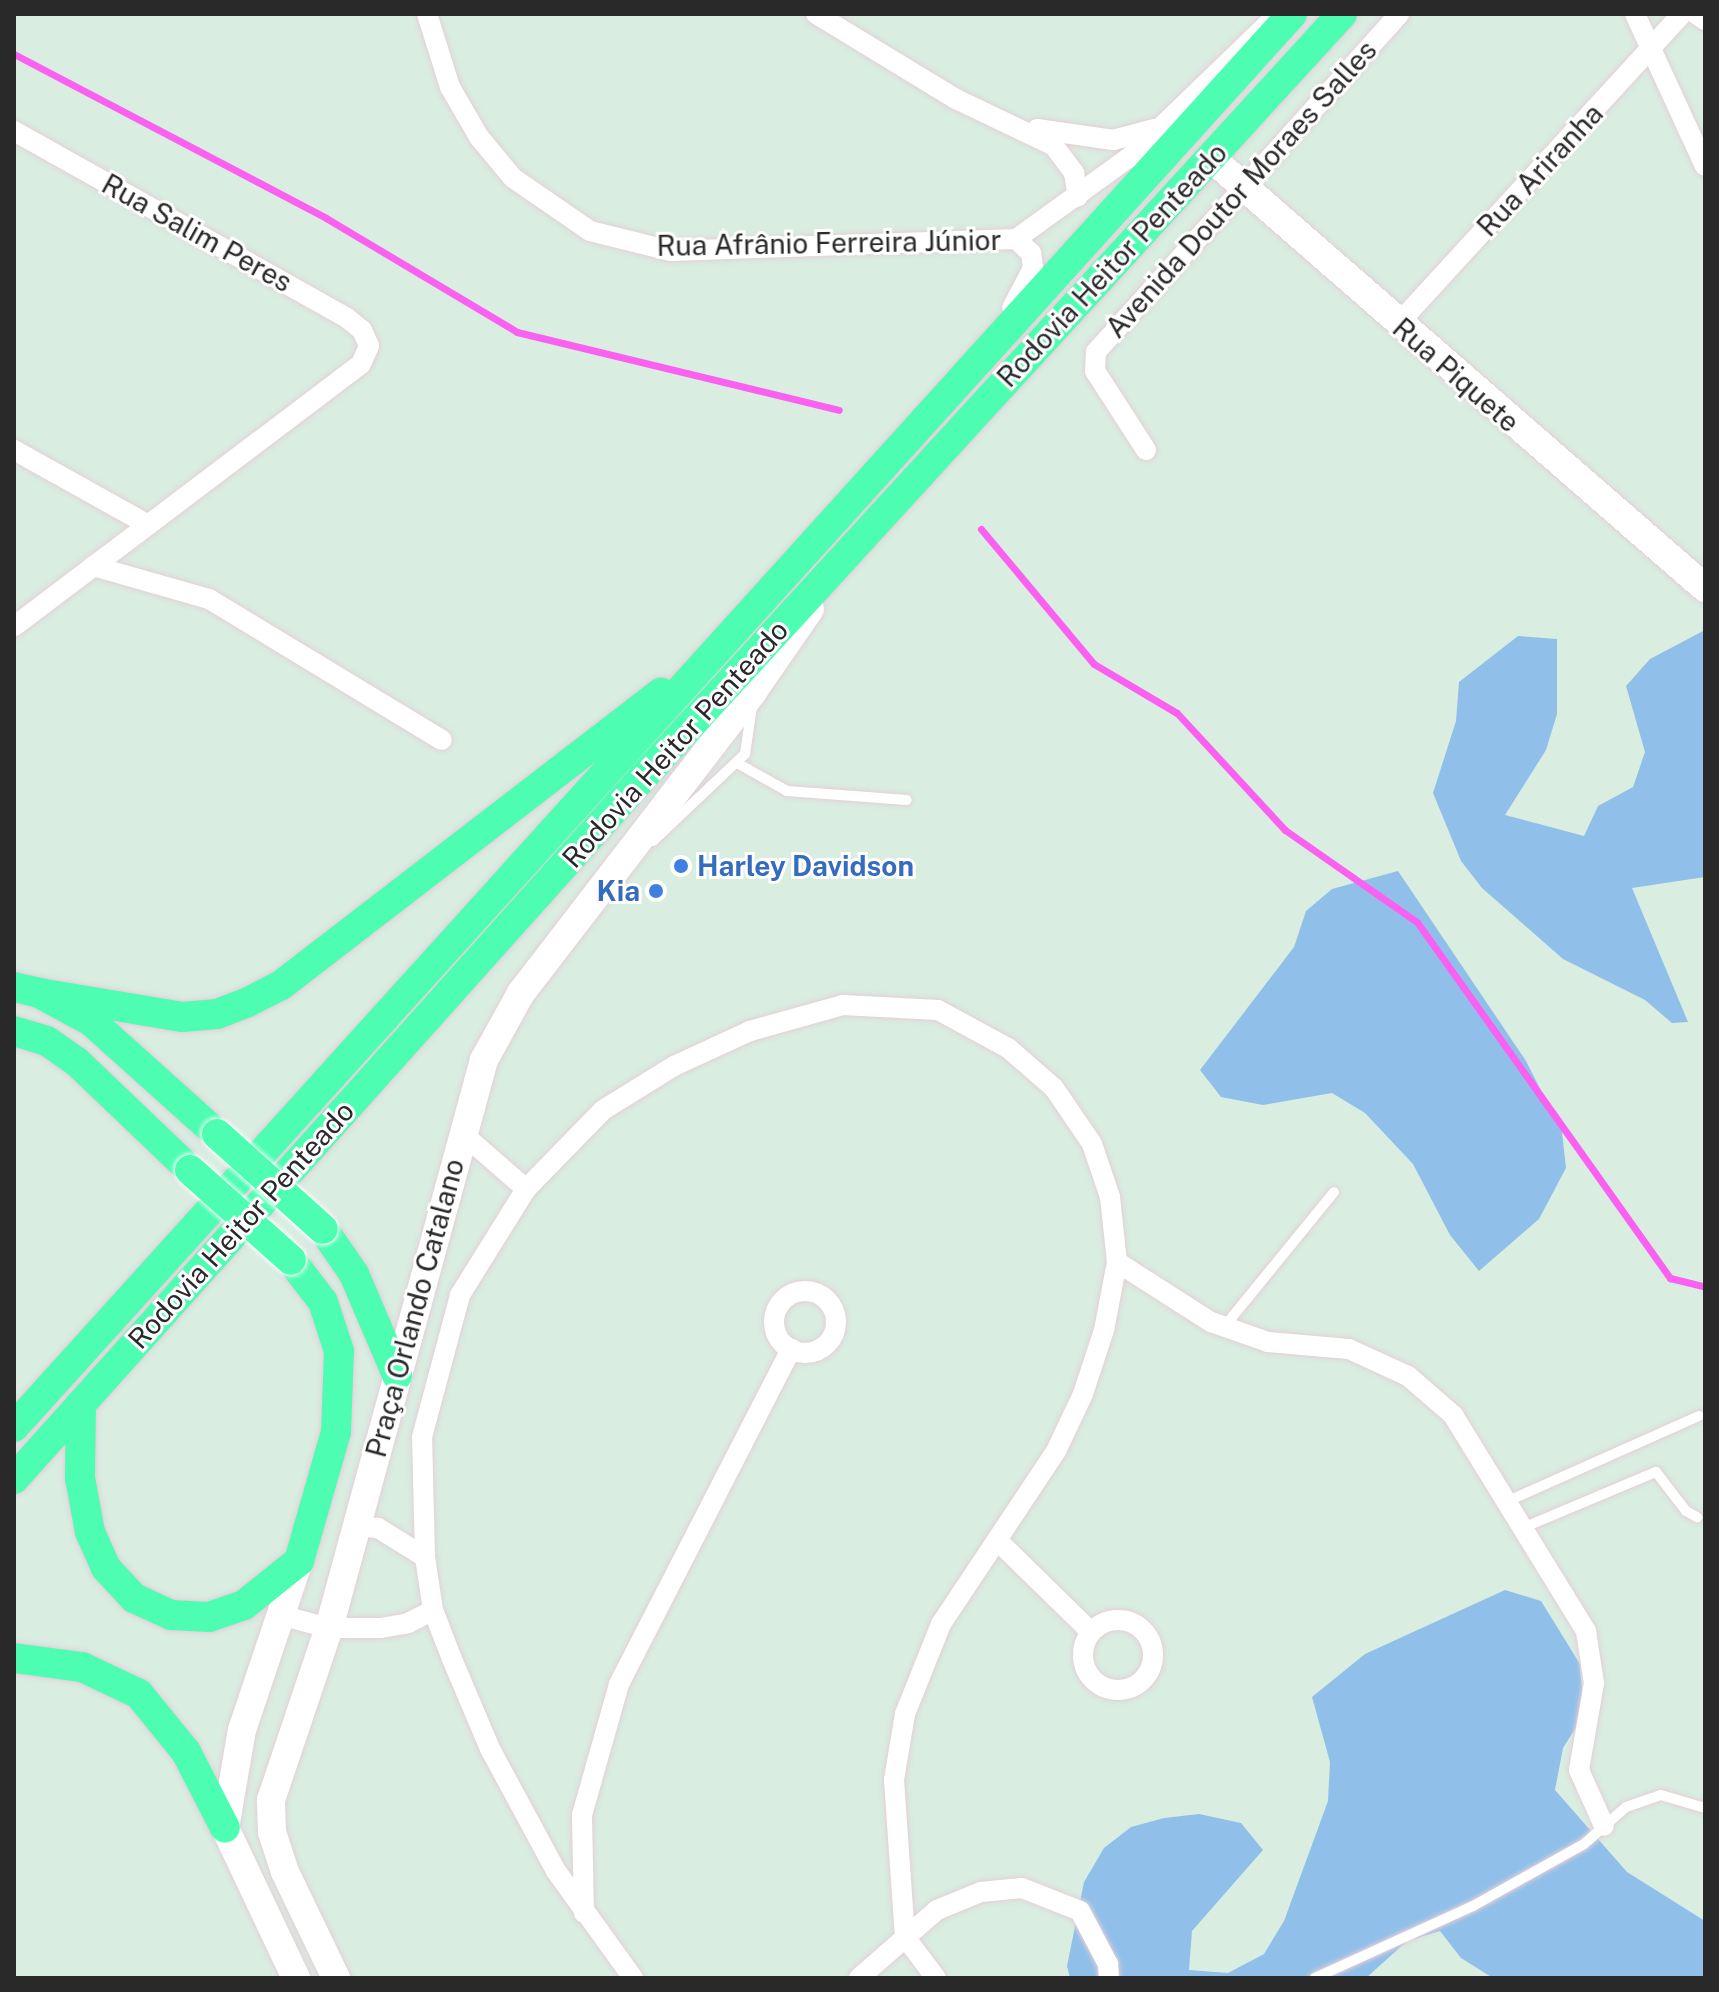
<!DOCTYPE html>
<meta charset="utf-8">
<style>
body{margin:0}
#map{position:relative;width:1719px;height:1992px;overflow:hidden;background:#d9ede1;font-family:"Public Sans",sans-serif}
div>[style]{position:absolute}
.green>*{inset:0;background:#90c0ea}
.stream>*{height:7px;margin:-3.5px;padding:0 3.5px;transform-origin:3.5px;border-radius:3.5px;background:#fa61f0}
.roads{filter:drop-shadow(0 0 2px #e4cfd7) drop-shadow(0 0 2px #e4cfd7)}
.lane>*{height:10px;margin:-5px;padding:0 5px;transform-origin:5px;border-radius:5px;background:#fff}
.street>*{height:20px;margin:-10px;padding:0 10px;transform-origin:10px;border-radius:10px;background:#fff}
.street>.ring{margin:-10px;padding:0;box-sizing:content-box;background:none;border:20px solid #fff;border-radius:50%}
.secondary>*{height:28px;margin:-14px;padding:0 14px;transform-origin:14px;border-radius:14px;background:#fff}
.primary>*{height:30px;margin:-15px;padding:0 15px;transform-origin:15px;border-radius:15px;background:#4dfeb2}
.bridges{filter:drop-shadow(0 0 2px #fff) drop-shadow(0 0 2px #fff)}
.primary-bridge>*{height:30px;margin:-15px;padding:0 15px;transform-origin:15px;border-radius:15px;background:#4dfeb2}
.dots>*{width:22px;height:22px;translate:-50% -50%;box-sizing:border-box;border:4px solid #fff;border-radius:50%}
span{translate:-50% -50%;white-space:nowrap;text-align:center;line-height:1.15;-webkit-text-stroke:6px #fff;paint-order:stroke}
.street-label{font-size:28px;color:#292929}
.shop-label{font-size:28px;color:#366cbe;font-weight:700}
.left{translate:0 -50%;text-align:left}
.right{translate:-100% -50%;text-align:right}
.frame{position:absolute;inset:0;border:16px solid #292929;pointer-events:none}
</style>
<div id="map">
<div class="green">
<div style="clip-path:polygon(1705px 630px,1705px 877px,1632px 888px,1688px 1022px,1672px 1023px,1645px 1000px,1563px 959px,1482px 888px,1461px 861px,1433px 793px,1456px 721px,1459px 682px,1518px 636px,1557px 639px,1557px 714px,1546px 750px,1505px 815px,1584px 836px,1598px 806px,1633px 787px,1645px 752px,1626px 686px,1650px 659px)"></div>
<div style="clip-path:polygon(1398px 871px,1526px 1061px,1562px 1132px,1566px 1168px,1539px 1219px,1479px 1271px,1450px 1235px,1413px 1164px,1365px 1113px,1332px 1093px,1263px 1105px,1221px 1097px,1200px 1070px,1294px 947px,1306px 911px,1332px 889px)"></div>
<div style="clip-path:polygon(1505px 1590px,1541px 1601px,1580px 1664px,1584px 1715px,1563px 1748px,1555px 1790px,1627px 1872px,1705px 1921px,1705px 1978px,1493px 1978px,1461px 1958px,1440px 1931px,1407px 1941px,1366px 1978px,1070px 1978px,1067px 1966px,1084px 1882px,1104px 1848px,1131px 1827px,1164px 1818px,1199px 1814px,1241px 1823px,1263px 1850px,1192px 1931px,1189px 1970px,1228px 1973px,1264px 1954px,1284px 1921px,1328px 1801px,1330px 1762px,1312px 1697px,1365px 1654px)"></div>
</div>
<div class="stream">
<div style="left:14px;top:54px;width:352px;rotate:27.7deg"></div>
<div style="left:326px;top:218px;width:222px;rotate:30.8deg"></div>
<div style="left:517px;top:332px;width:331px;rotate:13.6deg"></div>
<div style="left:981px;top:529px;width:176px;rotate:50.1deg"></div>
<div style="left:1094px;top:664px;width:96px;rotate:30.6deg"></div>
<div style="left:1177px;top:713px;width:159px;rotate:47.3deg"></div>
<div style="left:1285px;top:830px;width:161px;rotate:34.9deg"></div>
<div style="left:1417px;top:922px;width:437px;rotate:54.6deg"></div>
<div style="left:1670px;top:1278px;width:36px;rotate:14deg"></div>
</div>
<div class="roads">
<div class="lane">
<div style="left:737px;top:763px;width:57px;rotate:29.2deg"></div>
<div style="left:787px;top:791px;width:120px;rotate:4.3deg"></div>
<div style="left:653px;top:841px;width:127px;rotate:-43.4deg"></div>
<div style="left:745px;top:754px;width:49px;rotate:-81.7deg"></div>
<div style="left:1224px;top:1327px;width:174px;rotate:-50.8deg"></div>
<div style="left:1508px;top:1501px;width:209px;rotate:-24deg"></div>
<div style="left:1525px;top:1527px;width:142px;rotate:-22.8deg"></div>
<div style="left:1656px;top:1472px;width:49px;rotate:52.4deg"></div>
<div style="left:1686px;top:1511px;width:13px;rotate:29deg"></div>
<div style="left:1315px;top:1978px;width:174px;rotate:-24.5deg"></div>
<div style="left:1473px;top:1906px;width:127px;rotate:-29.2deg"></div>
<div style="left:1584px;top:1844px;width:56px;rotate:-41.4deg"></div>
<div style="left:1626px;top:1807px;width:37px;rotate:-19deg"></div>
<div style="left:1661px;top:1795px;width:46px;rotate:16.5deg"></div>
</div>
<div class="street">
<div style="left:427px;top:14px;width:77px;rotate:72.5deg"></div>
<div style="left:450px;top:87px;width:58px;rotate:59.9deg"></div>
<div style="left:479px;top:137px;width:53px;rotate:50.3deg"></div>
<div style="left:513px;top:178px;width:93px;rotate:34.5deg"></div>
<div style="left:590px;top:231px;width:83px;rotate:13.9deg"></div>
<div style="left:671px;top:251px;width:345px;rotate:-2deg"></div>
<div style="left:1016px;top:239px;width:21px;rotate:43deg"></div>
<div style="left:1031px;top:253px;width:15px;rotate:82deg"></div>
<div style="left:1033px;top:268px;width:45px;rotate:117.7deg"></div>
<div style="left:816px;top:14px;width:164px;rotate:31.3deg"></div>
<div style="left:956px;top:99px;width:109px;rotate:25.6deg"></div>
<div style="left:1054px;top:146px;width:34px;rotate:53deg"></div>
<div style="left:1074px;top:173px;width:24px;rotate:81deg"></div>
<div style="left:1635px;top:14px;width:167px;rotate:65.3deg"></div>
<div style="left:1696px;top:14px;width:11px;rotate:34deg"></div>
<div style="left:1037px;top:129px;width:77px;rotate:8.2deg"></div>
<div style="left:1113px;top:140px;width:42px;rotate:-15deg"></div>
<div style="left:14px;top:131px;width:382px;rotate:29.3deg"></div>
<div style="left:347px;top:318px;width:19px;rotate:39deg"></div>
<div style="left:362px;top:330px;width:17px;rotate:66deg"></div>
<div style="left:369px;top:346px;width:20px;rotate:114deg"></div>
<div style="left:361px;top:364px;width:435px;rotate:142.9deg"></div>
<div style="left:1016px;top:239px;width:142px;rotate:-35.8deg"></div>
<div style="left:1131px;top:156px;width:197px;rotate:-44deg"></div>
<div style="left:1397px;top:325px;width:422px;rotate:-47.5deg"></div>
<div style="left:14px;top:450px;width:154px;rotate:29.1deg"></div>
<div style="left:1146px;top:450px;width:94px;rotate:-122.8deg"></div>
<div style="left:1095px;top:371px;width:19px;rotate:-87deg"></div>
<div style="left:1096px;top:352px;width:454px;rotate:-48.1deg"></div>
<div style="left:93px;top:566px;width:121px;rotate:15.9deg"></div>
<div style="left:209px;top:599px;width:272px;rotate:31.2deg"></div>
<div style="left:463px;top:1134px;width:84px;rotate:41.1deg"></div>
<div style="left:1117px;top:1262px;width:112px;rotate:32.6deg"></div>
<div style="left:1211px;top:1322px;width:60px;rotate:19.3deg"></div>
<div style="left:1268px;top:1342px;width:81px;rotate:4.9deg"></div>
<div style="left:1349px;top:1349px;width:65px;rotate:24.6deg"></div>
<div style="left:1408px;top:1376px;width:60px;rotate:40.9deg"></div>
<div style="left:1453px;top:1415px;width:254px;rotate:58.4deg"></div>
<div style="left:1586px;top:1631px;width:53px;rotate:81.3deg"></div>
<div style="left:1594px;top:1683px;width:88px;rotate:99.8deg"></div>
<div style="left:1579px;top:1770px;width:61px;rotate:65.9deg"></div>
<div class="ring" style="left:774px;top:1291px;width:42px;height:42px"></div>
<div style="left:354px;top:1527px;width:24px;rotate:2deg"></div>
<div style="left:378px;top:1528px;width:55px;rotate:31.7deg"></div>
<div style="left:997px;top:1540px;width:132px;rotate:44.4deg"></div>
<div style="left:280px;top:1615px;width:51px;rotate:14.9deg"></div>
<div style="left:329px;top:1628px;width:52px"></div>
<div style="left:381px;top:1628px;width:27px;rotate:-10deg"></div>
<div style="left:408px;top:1623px;width:28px;rotate:-27deg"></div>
<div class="ring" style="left:1083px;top:1620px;width:50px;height:50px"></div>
<div style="left:584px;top:1913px;width:98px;rotate:-91.2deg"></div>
<div style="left:582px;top:1815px;width:136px;rotate:-74.2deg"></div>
<div style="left:619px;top:1684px;width:377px;rotate:-62.8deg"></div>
<div style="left:633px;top:1978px;width:132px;rotate:-125.7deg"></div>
<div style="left:556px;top:1871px;width:136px;rotate:-118.4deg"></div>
<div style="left:491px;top:1751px;width:100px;rotate:-113deg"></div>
<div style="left:452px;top:1659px;width:53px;rotate:-111.2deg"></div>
<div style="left:433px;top:1610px;width:54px;rotate:-98.6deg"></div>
<div style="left:425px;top:1557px;width:120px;rotate:-91.4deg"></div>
<div style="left:422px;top:1437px;width:147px;rotate:-75deg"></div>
<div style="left:460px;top:1295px;width:125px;rotate:-58.1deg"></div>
<div style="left:526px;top:1189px;width:110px;rotate:-45.7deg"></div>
<div style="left:603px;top:1110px;width:84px;rotate:-31.8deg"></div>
<div style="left:674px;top:1066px;width:84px;rotate:-24.7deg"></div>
<div style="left:750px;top:1031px;width:97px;rotate:-15.6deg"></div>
<div style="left:843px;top:1005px;width:95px;rotate:3deg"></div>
<div style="left:938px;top:1010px;width:80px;rotate:28.5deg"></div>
<div style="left:1008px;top:1048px;width:61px;rotate:41deg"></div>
<div style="left:1054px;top:1088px;width:68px;rotate:55.8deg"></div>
<div style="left:1092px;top:1144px;width:56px;rotate:71.2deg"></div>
<div style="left:1110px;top:1197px;width:65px;rotate:83.9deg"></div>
<div style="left:1117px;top:1262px;width:69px;rotate:100.8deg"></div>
<div style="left:1104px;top:1330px;width:67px;rotate:108.2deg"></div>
<div style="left:1083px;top:1394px;width:63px;rotate:115.3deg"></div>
<div style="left:1056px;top:1451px;width:208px;rotate:123.6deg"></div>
<div style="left:941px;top:1624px;width:97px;rotate:111.8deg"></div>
<div style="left:905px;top:1714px;width:67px;rotate:99.5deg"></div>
<div style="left:894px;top:1780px;width:157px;rotate:86deg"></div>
<div style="left:905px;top:1937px;width:51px;rotate:52.9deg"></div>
<div style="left:859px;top:1978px;width:103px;rotate:-41.1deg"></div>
<div style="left:937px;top:1910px;width:48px;rotate:-22.2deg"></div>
<div style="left:981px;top:1892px;width:41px;rotate:-5.6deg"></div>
<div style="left:1022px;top:1888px;width:62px;rotate:21.6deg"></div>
<div style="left:1080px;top:1911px;width:60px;rotate:62.2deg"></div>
<div style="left:1108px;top:1964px;width:14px;rotate:86deg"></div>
</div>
<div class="secondary">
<div style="left:1211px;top:158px;width:655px;rotate:41.04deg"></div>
<div style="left:296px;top:1978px;width:166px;rotate:-115.3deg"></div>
<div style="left:225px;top:1828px;width:99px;rotate:-80.2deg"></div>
<div style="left:242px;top:1730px;width:178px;rotate:-71.4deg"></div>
<div style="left:336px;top:1978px;width:118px;rotate:-115.7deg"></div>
<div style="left:285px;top:1872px;width:42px;rotate:-108deg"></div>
<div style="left:272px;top:1832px;width:32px;rotate:-92deg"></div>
<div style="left:271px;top:1800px;width:182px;rotate:-71.4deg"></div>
<div style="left:329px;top:1628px;width:589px;rotate:-74.74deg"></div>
<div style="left:484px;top:1060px;width:77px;rotate:-61.1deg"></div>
<div style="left:521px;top:993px;width:379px;rotate:-52.4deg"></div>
<div style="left:752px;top:693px;width:102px;rotate:-55.4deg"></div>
</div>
<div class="primary">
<div style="left:14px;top:987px;width:26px;rotate:13deg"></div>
<div style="left:39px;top:993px;width:59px;rotate:28.3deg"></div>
<div style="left:91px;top:1021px;width:169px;rotate:41.9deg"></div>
<div style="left:39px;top:993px;width:146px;rotate:9.5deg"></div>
<div style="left:183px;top:1017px;width:34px;rotate:-5deg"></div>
<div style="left:217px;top:1014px;width:33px;rotate:-21deg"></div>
<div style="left:248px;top:1002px;width:36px;rotate:-27deg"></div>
<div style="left:280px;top:986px;width:481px;rotate:-37.6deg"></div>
<div style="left:14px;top:1031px;width:34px;rotate:17deg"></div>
<div style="left:47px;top:1041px;width:37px;rotate:35deg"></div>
<div style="left:77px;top:1062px;width:156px;rotate:43.7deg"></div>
<div style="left:323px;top:1229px;width:55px;rotate:55.4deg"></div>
<div style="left:354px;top:1274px;width:110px;rotate:66.9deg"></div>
<div style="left:81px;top:1404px;width:74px;rotate:90.8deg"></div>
<div style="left:80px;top:1478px;width:55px;rotate:79.5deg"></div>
<div style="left:90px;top:1532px;width:39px;rotate:66deg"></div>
<div style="left:106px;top:1568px;width:41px;rotate:47deg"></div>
<div style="left:134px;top:1598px;width:41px;rotate:24.7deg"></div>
<div style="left:171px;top:1615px;width:38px;rotate:3deg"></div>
<div style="left:209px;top:1617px;width:37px;rotate:-19deg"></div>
<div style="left:244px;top:1605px;width:70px;rotate:-38.7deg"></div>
<div style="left:299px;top:1561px;width:134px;rotate:-74deg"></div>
<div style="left:336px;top:1432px;width:81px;rotate:-87.9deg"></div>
<div style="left:339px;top:1351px;width:52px;rotate:-108.1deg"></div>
<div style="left:323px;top:1302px;width:53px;rotate:-127.3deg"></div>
<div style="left:14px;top:1427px;width:1905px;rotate:-47.87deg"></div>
<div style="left:14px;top:1479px;width:941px;rotate:-48.14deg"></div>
<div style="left:642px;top:778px;width:1036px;rotate:-47.5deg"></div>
<div style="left:14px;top:1658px;width:69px;rotate:7.5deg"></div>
<div style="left:82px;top:1667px;width:63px;rotate:25.3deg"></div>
<div style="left:139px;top:1694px;width:75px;rotate:51deg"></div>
<div style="left:186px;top:1752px;width:85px;rotate:62.8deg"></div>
</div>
</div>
<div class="bridges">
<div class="primary-bridge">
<div style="left:217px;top:1134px;width:142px;rotate:41.9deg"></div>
<div style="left:190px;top:1170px;width:135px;rotate:41.7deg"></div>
</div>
</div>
<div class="dots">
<div style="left:681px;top:866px;background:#3f7fe0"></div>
<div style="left:656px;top:891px;background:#3f7fe0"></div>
</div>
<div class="street-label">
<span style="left:1540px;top:170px;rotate:-47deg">Rua Ariranha</span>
<span style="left:1241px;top:189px;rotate:-48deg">Avenida Doutor Moraes Salles</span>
<span style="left:197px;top:233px;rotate:29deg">Rua Salim Peres</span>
<span style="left:829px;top:243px;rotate:-1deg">Rua Afrânio Ferreira Júnior</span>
<span style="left:1112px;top:265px;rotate:-47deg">Rodovia Heitor Penteado</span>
<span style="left:1456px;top:375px;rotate:41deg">Rua Piquete</span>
<span style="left:675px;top:744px;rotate:-48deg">Rodovia Heitor Penteado</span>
<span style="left:241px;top:1225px;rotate:-48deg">Rodovia Heitor Penteado</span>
<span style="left:415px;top:1308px;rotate:-75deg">Praça Orlando Catalano</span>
</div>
<div class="shop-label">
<span class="left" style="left:697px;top:866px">Harley Davidson</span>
<span class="right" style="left:640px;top:891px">Kia</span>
</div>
<div class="frame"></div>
</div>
